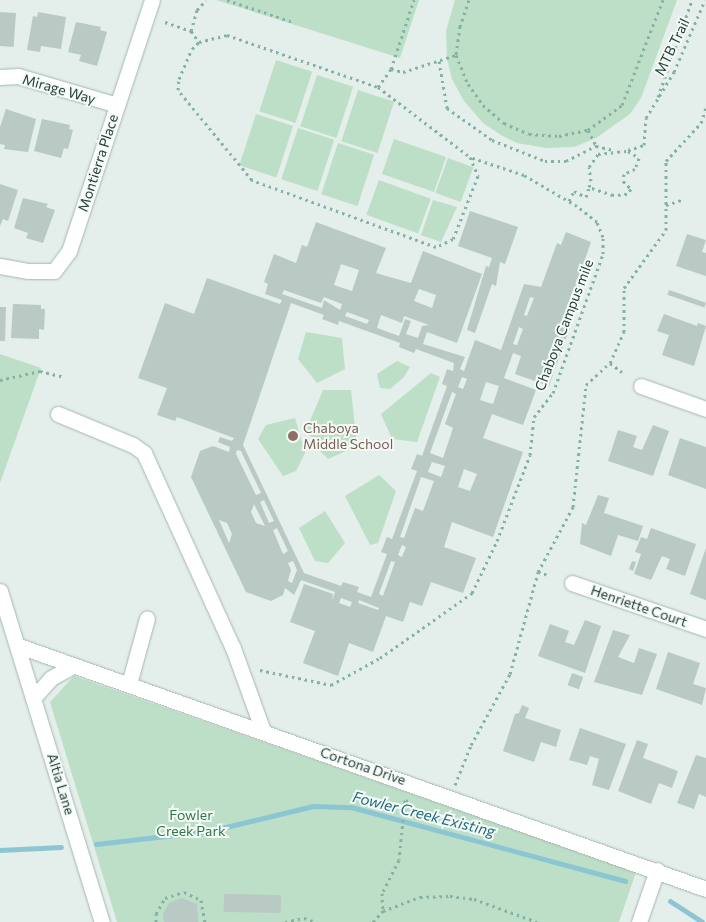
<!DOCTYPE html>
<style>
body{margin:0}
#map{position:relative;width:706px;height:922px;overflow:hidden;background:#e4eeea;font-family:Commissioner,sans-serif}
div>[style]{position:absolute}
.green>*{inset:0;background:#bddfc7;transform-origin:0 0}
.stream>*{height:5px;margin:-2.5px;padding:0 2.5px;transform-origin:2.5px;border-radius:2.5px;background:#8cc6d3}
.building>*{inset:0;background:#b9c9c3;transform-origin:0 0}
.path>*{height:3px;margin-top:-1.5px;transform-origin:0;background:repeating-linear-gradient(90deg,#84b2a4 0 2.5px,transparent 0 6.5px)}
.roads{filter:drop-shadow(0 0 1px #a6b6b1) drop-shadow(0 0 1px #a6b6b1)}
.minor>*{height:15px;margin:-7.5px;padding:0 7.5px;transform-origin:7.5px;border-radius:7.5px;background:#fff}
.dots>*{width:14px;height:14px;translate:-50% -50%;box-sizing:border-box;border:2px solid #f5faf7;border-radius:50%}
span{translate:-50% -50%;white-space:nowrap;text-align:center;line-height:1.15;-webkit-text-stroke:4px #f5faf7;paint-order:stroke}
.street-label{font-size:14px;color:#234039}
.education-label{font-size:14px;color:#785e54}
.left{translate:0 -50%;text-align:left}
.park-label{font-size:14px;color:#2c774b}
.water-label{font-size:15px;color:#1c6a7d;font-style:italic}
</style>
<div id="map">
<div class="green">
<div style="clip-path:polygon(216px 0,419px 0,400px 58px)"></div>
<div style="clip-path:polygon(455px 0,677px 0,641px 98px,630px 114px,596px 138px,574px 147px,546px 148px,517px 143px,501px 135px,483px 123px,464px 101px,452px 79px,447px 59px,446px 31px)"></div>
<div style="left:276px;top:60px;width:38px;height:54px;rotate:18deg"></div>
<div style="left:317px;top:75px;width:38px;height:54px;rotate:18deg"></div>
<div style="left:358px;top:90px;width:38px;height:54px;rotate:18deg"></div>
<div style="left:256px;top:114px;width:39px;height:54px;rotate:18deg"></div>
<div style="left:298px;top:128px;width:38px;height:54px;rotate:18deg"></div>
<div style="left:394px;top:139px;width:55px;height:37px;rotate:19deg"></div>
<div style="left:338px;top:143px;width:38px;height:54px;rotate:18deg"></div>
<div style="left:448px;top:158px;width:27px;height:37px;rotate:20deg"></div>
<div style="left:379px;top:180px;width:55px;height:37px;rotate:20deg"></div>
<div style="clip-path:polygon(433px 200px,457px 207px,441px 242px,421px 235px)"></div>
<div style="clip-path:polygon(306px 332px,342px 338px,345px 369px,317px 383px,298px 359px)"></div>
<div style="clip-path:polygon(0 354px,41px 368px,0 483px)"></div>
<div style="clip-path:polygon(397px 361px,410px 367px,404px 377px,390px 389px,380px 388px,377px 374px)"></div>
<div style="clip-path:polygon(431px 373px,440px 377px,417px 442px,392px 439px,381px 414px)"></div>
<div style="clip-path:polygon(323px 390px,351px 390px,357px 446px,328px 459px,316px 447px,307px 428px)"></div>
<div style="clip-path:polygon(295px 418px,305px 453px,296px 471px,283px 476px,258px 439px,266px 425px)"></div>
<div style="clip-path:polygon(379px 475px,396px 491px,378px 543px,370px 545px,345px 496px)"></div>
<div style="clip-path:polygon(325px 511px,345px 543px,328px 563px,315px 561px,299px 528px)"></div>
<div style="clip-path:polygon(74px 676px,636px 872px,619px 922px,117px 922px,50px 702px)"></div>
</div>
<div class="stream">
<div style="left:96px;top:844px;width:114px;rotate:-6.6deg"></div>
<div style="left:209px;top:831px;width:107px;rotate:-13.5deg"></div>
<div style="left:313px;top:806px;width:38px;rotate:2deg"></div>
<div style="left:351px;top:807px;width:284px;rotate:15.1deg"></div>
<div style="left:0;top:850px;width:61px;rotate:-2.8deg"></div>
<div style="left:670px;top:901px;width:38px;rotate:33deg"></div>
</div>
<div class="building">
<div style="left:0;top:12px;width:16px;height:34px;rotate:4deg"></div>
<div style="clip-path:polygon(38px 12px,66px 17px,61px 49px,41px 46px,40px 52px,27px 50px,33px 16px,37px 17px)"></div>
<div style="clip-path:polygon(76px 22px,101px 27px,100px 30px,107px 32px,97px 66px,79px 61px,81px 55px,68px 52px)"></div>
<div style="clip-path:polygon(6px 109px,36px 119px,28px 152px,4px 149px,5px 145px,0 144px,0 127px)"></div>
<div style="clip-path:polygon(42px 119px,70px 125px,69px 129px,73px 130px,68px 149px,64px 148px,61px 158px,34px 151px)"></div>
<div style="clip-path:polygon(0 184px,18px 190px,8px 221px,3px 219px,0 226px)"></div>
<div style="clip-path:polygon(23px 198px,48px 204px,46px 207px,55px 210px,43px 243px,26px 238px,28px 233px,14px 228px)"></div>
<div style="clip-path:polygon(470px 211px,518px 227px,505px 264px,500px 262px,496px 286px,492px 284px,475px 333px,467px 330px,486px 266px,489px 267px,492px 258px,458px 246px)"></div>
<div style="clip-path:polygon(evenodd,316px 222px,386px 248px,376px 273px,386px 276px,411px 283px,423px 251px,482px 274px,457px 343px,427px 332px,423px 344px,465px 357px,460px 369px,464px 371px,475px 340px,501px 350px,524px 284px,541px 287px,557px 243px,561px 245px,566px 232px,591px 242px,576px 285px,584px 288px,549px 386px,515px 374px,521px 356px,513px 353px,504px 378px,536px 390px,523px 425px,492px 414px,483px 438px,523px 452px,493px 537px,452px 522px,444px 547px,476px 558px,463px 593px,431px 582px,422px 606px,410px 602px,403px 622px,386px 616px,373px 652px,349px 643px,338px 676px,303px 663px,315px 631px,290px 622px,304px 584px,333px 594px,332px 601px,335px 592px,301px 580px,294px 595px,285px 588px,283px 595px,271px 601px,246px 592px,191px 477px,200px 451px,213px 446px,229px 452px,230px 447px,218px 442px,220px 437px,232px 441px,234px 438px,177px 417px,175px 421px,157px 415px,167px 388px,138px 378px,165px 303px,194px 314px,207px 278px,280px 304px,282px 300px,265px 294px,268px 284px,264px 282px,274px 254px,296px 263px,302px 245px,307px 247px,316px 222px,341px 264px,359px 270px,352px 291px,334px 285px,341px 264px,316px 222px,419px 289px,436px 295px,432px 308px,414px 301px,419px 289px,316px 222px,284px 290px,321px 303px,324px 297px,342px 304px,340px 310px,324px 300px,322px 308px,282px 294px,284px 290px,316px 222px,530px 297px,534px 298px,527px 316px,524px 315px,530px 297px,316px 222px,291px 303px,324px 315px,322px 319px,338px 325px,339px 321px,400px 343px,399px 347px,414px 353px,416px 349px,454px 363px,453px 371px,447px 369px,442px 384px,447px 386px,422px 456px,417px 454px,411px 469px,417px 471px,392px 539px,387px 537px,381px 552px,387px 554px,371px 597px,357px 592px,359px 587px,343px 582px,341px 586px,304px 573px,243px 445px,291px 303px,316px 222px,347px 312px,369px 320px,367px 324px,345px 316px,347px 312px,316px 222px,381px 315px,402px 323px,404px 316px,429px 325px,422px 326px,418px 338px,406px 334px,411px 321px,405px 319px,399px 336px,377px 328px,381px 315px,316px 222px,519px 327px,523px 329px,517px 345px,513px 344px,519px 327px,316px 222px,462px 377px,467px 379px,463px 389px,458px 387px,462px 377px,316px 222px,486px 382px,499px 386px,493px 404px,480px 400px,486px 382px,316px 222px,452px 392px,456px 394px,445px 424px,453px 428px,443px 458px,430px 453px,452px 392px,316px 222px,237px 450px,241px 451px,261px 493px,256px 495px,236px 454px,237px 450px,316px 222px,432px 462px,445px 466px,441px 477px,428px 472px,432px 462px,316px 222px,464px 469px,477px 474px,470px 491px,458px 487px,464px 469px,316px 222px,421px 477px,434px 481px,423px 511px,415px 508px,404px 538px,400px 537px,421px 477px,316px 222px,264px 500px,274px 521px,269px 523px,260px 502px,264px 500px,316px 222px,254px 504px,265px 526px,256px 523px,251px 512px,254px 504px,316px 222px,219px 520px,227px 523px,232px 534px,229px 543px,219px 520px,316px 222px,277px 528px,288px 551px,283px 554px,273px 530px,277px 528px,316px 222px,402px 545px,406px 547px,402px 557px,398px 555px,402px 545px,316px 222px,293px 561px,297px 570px,292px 583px,288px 581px,291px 570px,288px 563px,293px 561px,316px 222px,391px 561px,395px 562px,383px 596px,379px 594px,391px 561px,316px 222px,341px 598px,352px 602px,350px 607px,339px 603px,341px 598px,316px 222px,359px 600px,379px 608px,378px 610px,358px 603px,359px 600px)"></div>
<div style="clip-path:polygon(687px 234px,706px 240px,702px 252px,706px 253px,706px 276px,676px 266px)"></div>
<div style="left:669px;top:290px;width:39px;height:5px;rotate:19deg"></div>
<div style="clip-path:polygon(13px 304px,41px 305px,41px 309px,45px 309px,44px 330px,39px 329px,39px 339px,11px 338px)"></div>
<div style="clip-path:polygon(0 307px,6px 307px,5px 341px,0 341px)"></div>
<div style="clip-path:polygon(664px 314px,697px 326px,698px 323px,706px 326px,694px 366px,662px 355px,669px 335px,657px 331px)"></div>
<div style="clip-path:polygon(653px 425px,669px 431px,653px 476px,608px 461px,618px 430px,637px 436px,633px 447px,642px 450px)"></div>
<div style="clip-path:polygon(680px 438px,706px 447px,706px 489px,668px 475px)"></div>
<div style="clip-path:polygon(598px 495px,609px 498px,604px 513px,643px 526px,638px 541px,618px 535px,611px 556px,580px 544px,582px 523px,586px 525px)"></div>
<div style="clip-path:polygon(651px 528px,696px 544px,685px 576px,666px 569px,670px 559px,662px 556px,651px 580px,634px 574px,641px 554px,635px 552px,641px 537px,647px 539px)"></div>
<div style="clip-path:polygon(706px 548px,706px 600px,690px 594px)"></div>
<div style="clip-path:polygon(632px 561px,636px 562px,633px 571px,629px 569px)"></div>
<div style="clip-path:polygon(585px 620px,601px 626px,585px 673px,538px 656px,550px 624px,569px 631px,565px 642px,574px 645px)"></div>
<div style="clip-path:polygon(613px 630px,630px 635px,618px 657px,634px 663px,639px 648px,657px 654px,642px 695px,594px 682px)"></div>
<div style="clip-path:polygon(668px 652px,700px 663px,693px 684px,706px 688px,702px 705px,656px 689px)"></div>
<div style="left:572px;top:673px;width:12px;height:13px;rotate:20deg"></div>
<div style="clip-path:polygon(522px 705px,529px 708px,525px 718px,561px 730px,556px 747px,541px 742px,534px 762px,503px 751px,515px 714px,519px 713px)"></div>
<div style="clip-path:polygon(580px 728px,626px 744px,609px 790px,592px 785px,599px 759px,590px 756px,587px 765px,569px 760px)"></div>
<div style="clip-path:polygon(637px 740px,648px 744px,643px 758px,678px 771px,672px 788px,659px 783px,651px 804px,618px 791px)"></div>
<div style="clip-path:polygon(696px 755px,706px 758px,706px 797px,699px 794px,694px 809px,677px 803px)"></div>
<div style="left:224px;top:894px;width:57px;height:18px;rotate:1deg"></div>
<div style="clip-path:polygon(181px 898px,197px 904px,198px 922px,164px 922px,163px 914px,169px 903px)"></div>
</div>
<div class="path">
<div style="left:227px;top:0;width:70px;rotate:18.4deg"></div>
<div style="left:469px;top:0;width:28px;rotate:109deg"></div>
<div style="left:460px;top:26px;width:29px;rotate:98deg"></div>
<div style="left:456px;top:55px;width:31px;rotate:68deg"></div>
<div style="left:468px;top:84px;width:26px;rotate:54deg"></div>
<div style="left:483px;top:105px;width:28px;rotate:41deg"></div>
<div style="left:504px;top:123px;width:27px;rotate:24deg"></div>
<div style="left:529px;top:134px;width:30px;rotate:4deg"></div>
<div style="left:559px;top:136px;width:30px;rotate:-12deg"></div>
<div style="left:588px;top:130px;width:42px;rotate:-36.3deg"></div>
<div style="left:622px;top:105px;width:113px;rotate:-68.7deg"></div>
<div style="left:165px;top:22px;width:28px;rotate:19deg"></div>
<div style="left:191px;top:31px;width:14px;rotate:54deg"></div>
<div style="left:191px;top:31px;width:22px;rotate:-74deg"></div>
<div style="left:197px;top:10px;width:13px;rotate:-48deg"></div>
<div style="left:227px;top:35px;width:160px;rotate:19deg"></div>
<div style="left:378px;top:87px;width:116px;rotate:37.3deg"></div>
<div style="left:470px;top:157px;width:21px;rotate:67deg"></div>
<div style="left:478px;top:176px;width:68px;rotate:111.6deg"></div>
<div style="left:453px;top:239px;width:19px;rotate:155deg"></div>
<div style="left:436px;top:247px;width:196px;rotate:-160deg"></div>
<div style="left:252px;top:180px;width:117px;rotate:-129.4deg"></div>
<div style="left:178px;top:90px;width:11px;rotate:-85deg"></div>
<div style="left:179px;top:79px;width:33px;rotate:-67deg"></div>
<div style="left:192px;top:49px;width:10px;rotate:-45deg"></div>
<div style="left:199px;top:42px;width:29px;rotate:-14deg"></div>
<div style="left:439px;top:61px;width:48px;rotate:80.3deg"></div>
<div style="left:447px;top:108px;width:55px;rotate:35.4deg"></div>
<div style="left:492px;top:140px;width:57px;rotate:21.6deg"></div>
<div style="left:545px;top:161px;width:21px"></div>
<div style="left:566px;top:161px;width:34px;rotate:-27deg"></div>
<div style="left:391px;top:69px;width:12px;rotate:14deg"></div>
<div style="left:403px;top:72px;width:56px;rotate:-17.8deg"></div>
<div style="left:378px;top:87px;width:22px;rotate:-54deg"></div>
<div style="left:391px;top:69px;width:73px;rotate:-71.6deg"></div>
<div style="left:658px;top:97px;width:103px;rotate:-70.7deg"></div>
<div style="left:588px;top:130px;width:18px;rotate:63deg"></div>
<div style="left:596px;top:146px;width:17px;rotate:13deg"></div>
<div style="left:628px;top:150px;width:17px;rotate:-17deg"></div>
<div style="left:644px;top:145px;width:27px;rotate:-86deg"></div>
<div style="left:646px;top:118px;width:54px;rotate:-58.7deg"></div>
<div style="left:674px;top:72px;width:78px;rotate:-66.7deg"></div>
<div style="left:569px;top:201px;width:11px;rotate:-63deg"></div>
<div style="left:574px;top:191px;width:13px;rotate:27deg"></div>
<div style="left:586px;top:197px;width:10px;rotate:-73deg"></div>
<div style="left:589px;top:187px;width:6px;rotate:-72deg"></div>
<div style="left:591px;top:181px;width:14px;rotate:-98deg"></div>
<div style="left:589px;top:167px;width:16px;rotate:-55deg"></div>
<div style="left:598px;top:154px;width:30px;rotate:-6deg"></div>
<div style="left:628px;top:151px;width:13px;rotate:32deg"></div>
<div style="left:639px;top:158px;width:12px;rotate:110deg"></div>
<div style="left:635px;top:169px;width:12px;rotate:156deg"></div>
<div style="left:624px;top:174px;width:7px;rotate:98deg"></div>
<div style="left:623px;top:181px;width:11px;rotate:45deg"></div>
<div style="left:631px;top:189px;width:6px;rotate:129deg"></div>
<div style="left:627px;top:194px;width:14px;rotate:176deg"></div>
<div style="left:613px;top:195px;width:25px;rotate:-162deg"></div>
<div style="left:666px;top:205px;width:19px;rotate:-18deg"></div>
<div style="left:610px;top:363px;width:15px;rotate:37deg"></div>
<div style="left:0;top:380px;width:41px;rotate:-12.7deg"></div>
<div style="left:40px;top:371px;width:25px;rotate:14deg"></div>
<div style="left:538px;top:572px;width:10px;rotate:17deg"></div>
<div style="left:260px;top:670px;width:73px;rotate:11.9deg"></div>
<div style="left:331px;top:685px;width:56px;rotate:-28.9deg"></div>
<div style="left:380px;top:658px;width:113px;rotate:-35.2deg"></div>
<div style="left:472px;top:593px;width:58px;rotate:-64.3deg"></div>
<div style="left:497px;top:541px;width:92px;rotate:-69deg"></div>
<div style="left:530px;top:455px;width:38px;rotate:-84deg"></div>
<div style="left:534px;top:417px;width:31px;rotate:-52deg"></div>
<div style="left:553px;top:393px;width:148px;rotate:-70.2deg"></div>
<div style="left:603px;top:254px;width:17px;rotate:-90deg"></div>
<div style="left:603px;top:237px;width:16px;rotate:-112deg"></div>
<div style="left:597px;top:222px;width:26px;rotate:-141deg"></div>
<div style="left:577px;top:206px;width:61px;rotate:-149.7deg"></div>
<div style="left:524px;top:175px;width:57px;rotate:-161.6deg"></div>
<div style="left:455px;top:785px;width:43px;rotate:-68.2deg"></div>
<div style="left:471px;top:745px;width:81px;rotate:-61.2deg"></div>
<div style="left:510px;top:674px;width:106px;rotate:-74.6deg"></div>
<div style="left:538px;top:572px;width:74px;rotate:-61.7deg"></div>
<div style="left:573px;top:507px;width:123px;rotate:-83.9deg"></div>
<div style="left:586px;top:385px;width:33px;rotate:-43deg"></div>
<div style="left:610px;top:363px;width:34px;rotate:-66deg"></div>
<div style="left:624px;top:332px;width:44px;rotate:-90deg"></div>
<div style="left:624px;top:288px;width:72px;rotate:-54.1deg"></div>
<div style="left:666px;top:230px;width:69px;rotate:-90deg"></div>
<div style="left:666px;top:161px;width:52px;rotate:-47.4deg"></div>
<div style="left:701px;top:123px;width:16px;rotate:-72deg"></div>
<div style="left:408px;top:801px;width:3px;rotate:-162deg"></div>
<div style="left:405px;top:800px;width:60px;rotate:95.7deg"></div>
<div style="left:399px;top:860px;width:37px;rotate:117deg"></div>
<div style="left:382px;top:893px;width:18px;rotate:87deg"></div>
<div style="left:383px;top:911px;width:40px;rotate:-21deg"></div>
<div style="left:420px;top:897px;width:30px;rotate:-2deg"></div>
<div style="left:450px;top:896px;width:24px;rotate:7deg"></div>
<div style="left:474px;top:899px;width:67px;rotate:20.1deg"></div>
<div style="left:156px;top:922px;width:8px;rotate:-90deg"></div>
<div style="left:156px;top:914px;width:18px;rotate:-61deg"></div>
<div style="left:165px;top:898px;width:20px;rotate:-18deg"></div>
<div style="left:184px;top:892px;width:19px;rotate:25deg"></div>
<div style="left:201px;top:900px;width:22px;rotate:80deg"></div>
<div style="left:285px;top:922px;width:19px;rotate:-12deg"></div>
<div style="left:304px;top:918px;width:13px;rotate:18deg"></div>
<div style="left:373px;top:922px;width:15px;rotate:-48deg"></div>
</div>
<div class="roads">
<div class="minor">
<div style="left:0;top:77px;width:18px;rotate:-3deg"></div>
<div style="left:18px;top:76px;width:103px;rotate:16.3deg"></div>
<div style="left:0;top:266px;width:29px;rotate:10deg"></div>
<div style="left:29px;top:271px;width:25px"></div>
<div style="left:54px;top:271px;width:25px;rotate:-53deg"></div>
<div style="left:69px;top:251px;width:264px;rotate:-71.7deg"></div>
<div style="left:641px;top:386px;width:69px;rotate:19.5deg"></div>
<div style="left:58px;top:414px;width:81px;rotate:22.5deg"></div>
<div style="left:133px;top:445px;width:14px;rotate:36deg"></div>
<div style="left:144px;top:453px;width:214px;rotate:65.5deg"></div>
<div style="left:233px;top:648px;width:88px;rotate:70.1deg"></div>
<div style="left:572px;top:583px;width:142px;rotate:18.9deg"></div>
<div style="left:0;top:591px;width:346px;rotate:72.9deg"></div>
<div style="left:19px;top:646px;width:729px;rotate:19.48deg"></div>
<div style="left:129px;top:684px;width:68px;rotate:-74.7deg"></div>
<div style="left:34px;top:697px;width:25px;rotate:-48deg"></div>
<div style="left:51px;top:678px;width:26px;rotate:-29deg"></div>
<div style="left:639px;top:922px;width:55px;rotate:-70.9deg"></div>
</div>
</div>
<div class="dots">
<div style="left:293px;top:436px;background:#8d6e63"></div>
</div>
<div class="street-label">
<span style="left:672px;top:47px;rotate:-64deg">MTB Trail</span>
<span style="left:59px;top:89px;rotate:16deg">Mirage Way</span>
<span style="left:98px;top:163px;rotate:-72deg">Montierra Place</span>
<span style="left:564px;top:325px;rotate:-69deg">Chaboya Campus mile</span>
<span style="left:639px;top:606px;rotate:19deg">Henriette Court</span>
<span style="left:363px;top:766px;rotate:19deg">Cortona Drive</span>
<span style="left:61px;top:784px;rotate:73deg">Altia Lane</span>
</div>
<div class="education-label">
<span class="left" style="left:303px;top:436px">Chaboya<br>Middle School</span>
</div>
<div class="park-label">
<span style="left:191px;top:823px">Fowler<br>Creek Park</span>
</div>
<div class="water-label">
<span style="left:424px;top:814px;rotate:14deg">Fowler Creek Existing</span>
</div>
</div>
